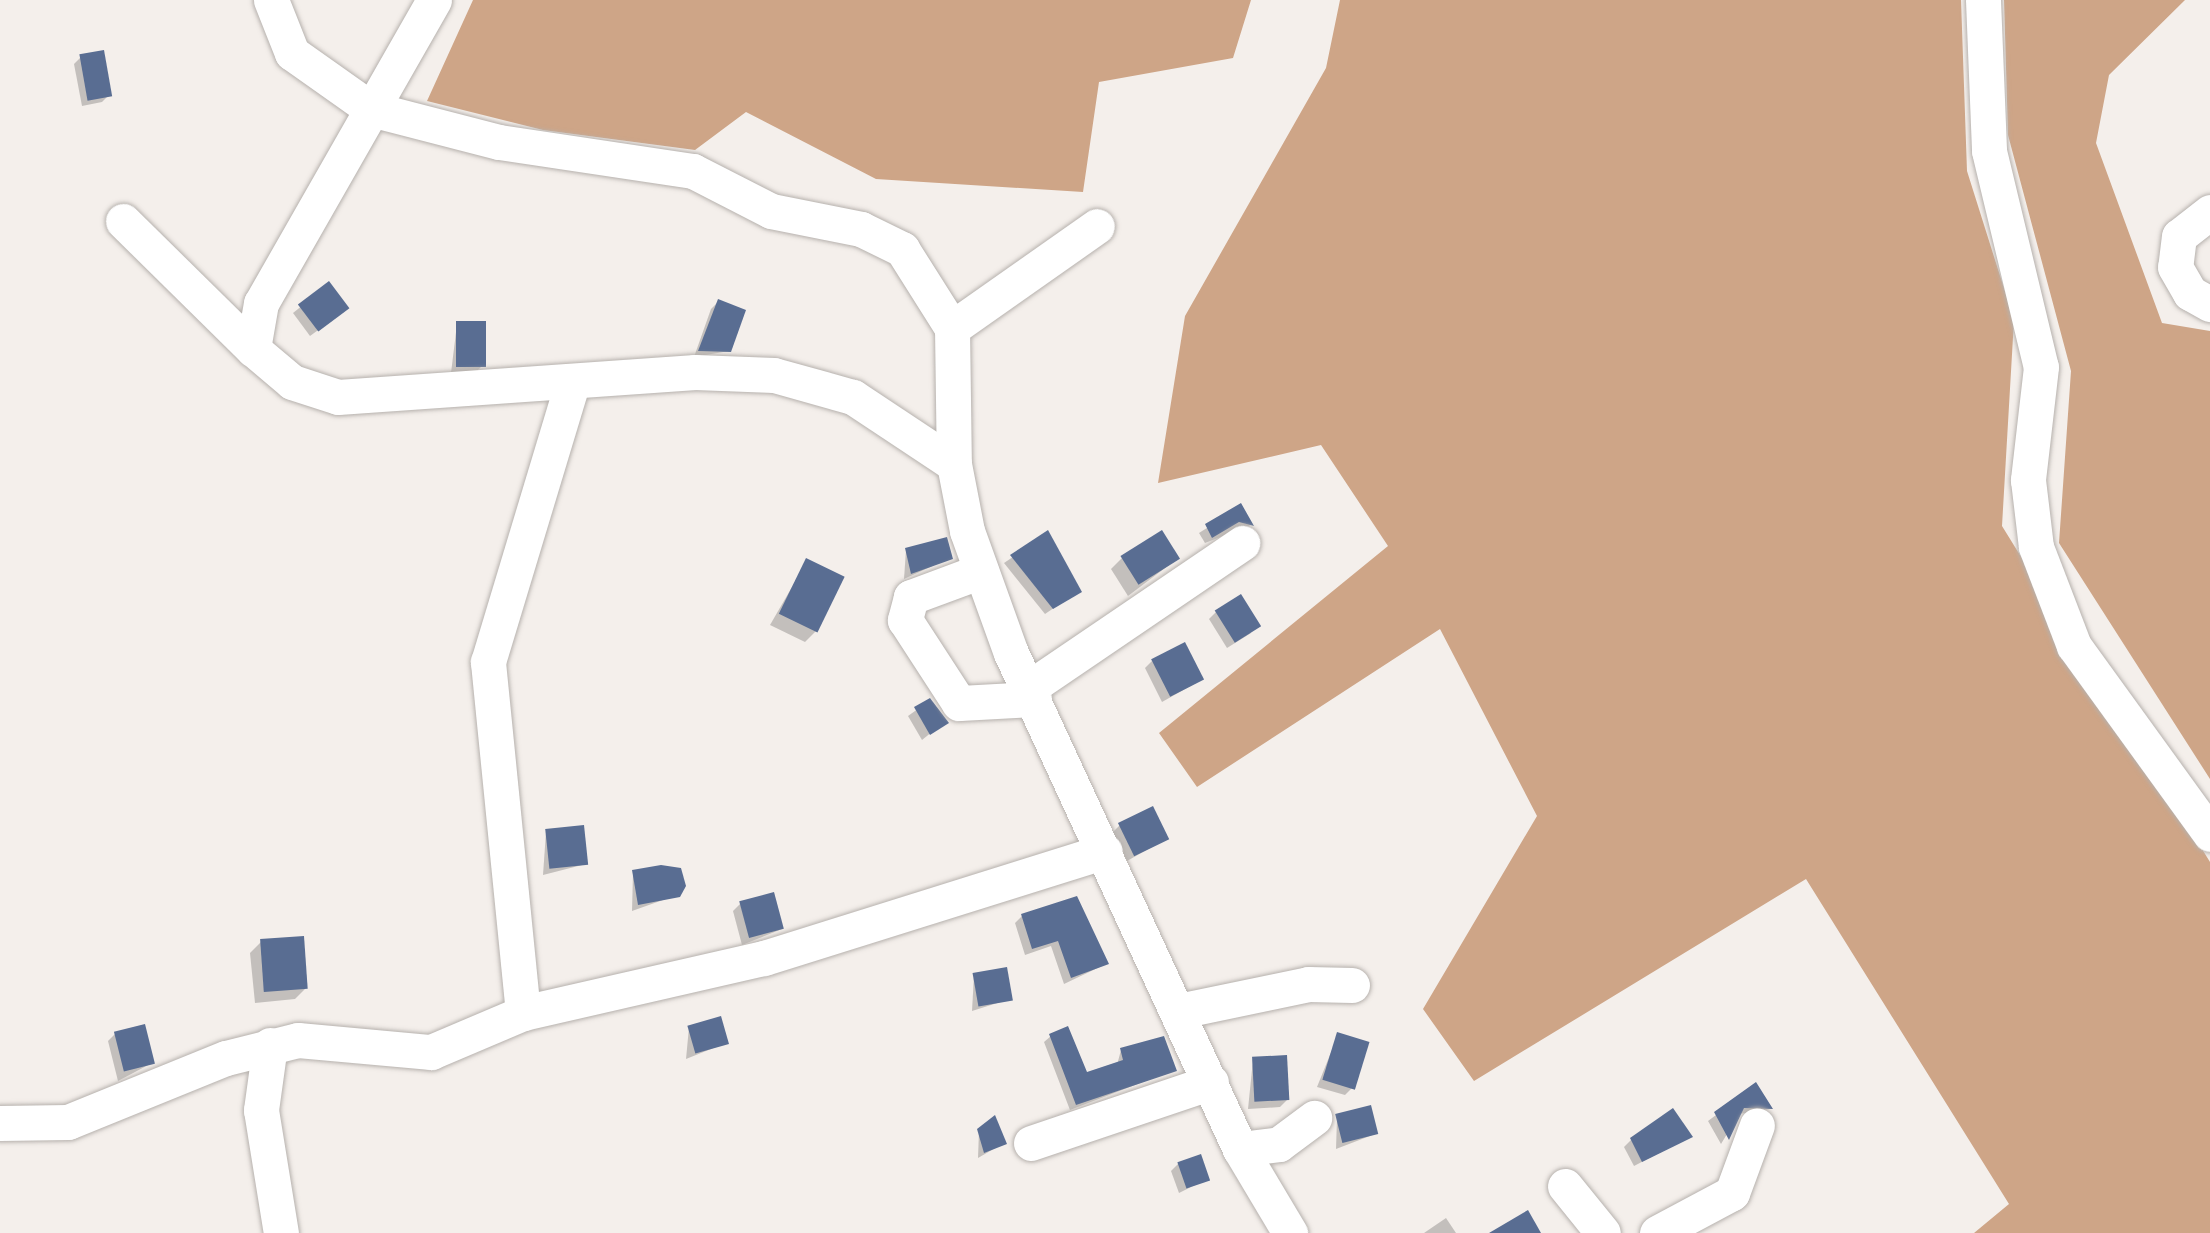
<!DOCTYPE html>
<style>
body{margin:0}
#map{position:relative;width:2210px;height:1233px;overflow:hidden;background:#f4efeb;font-family:Roboto,sans-serif}
div>[style]{position:absolute}
.forest>*{inset:0;background:#cea587}
.shadow>*{inset:0;background:#0003}
.building>*{inset:0;background:#596d92;transform-origin:0 0}
.roads{filter:drop-shadow(0 0 2px #b6b1ad) drop-shadow(0 0 2px #b6b1ad)}
.minor>*{height:35px;margin:-17.5px;padding:0 17.5px;transform-origin:17.5px;border-radius:17.5px;background:#fff}
span{translate:-50% -50%;white-space:nowrap;text-align:center;line-height:1.15;-webkit-text-stroke:8px #f4efeb;paint-order:stroke}
</style>
<div id="map">
<div class="forest">
<div style="clip-path:polygon(473px 0,1251px 0,1233px 58px,1099px 82px,1083px 192px,876px 179px,746px 112px,695px 150px,543px 130px,427px 101px)"></div>
<div style="clip-path:polygon(1340px 0,1961px 0,1967px 171px,2014px 320px,2002px 526px,2210px 862px,2210px 1233px,1974px 1233px,2009px 1204px,1806px 879px,1474px 1081px,1423px 1009px,1537px 816px,1440px 629px,1197px 787px,1159px 733px,1388px 546px,1321px 445px,1158px 483px,1185px 316px,1326px 68px)"></div>
<div style="clip-path:polygon(2004px 0,2185px 0,2109px 75px,2096px 143px,2162px 323px,2210px 331px,2210px 779px,2059px 543px,2071px 371px,2008px 135px)"></div>
</div>
<div class="shadow">
<div style="clip-path:polygon(81px 57px,109px 95px,102px 102px,82px 106px,74px 64px)"></div>
<div style="clip-path:polygon(328px 285px,339px 315px,310px 336px,293px 313px)"></div>
<div style="clip-path:polygon(718px 302px,729px 351px,694px 357px,711px 309px)"></div>
<div style="clip-path:polygon(457px 324px,484px 364px,477px 371px,451px 373px)"></div>
<div style="clip-path:polygon(1240px 507px,1251px 525px,1205px 543px,1199px 533px)"></div>
<div style="clip-path:polygon(1047px 534px,1079px 591px,1045px 614px,1004px 563px)"></div>
<div style="clip-path:polygon(906px 550px,950px 558px,904px 579px)"></div>
<div style="clip-path:polygon(1122px 558px,1177px 559px,1128px 596px,1111px 569px)"></div>
<div style="clip-path:polygon(807px 561px,816px 631px,805px 642px,770px 625px)"></div>
<div style="clip-path:polygon(1216px 612px,1251px 633px,1227px 648px,1209px 619px)"></div>
<div style="clip-path:polygon(1152px 661px,1201px 680px,1162px 702px,1145px 668px)"></div>
<div style="clip-path:polygon(929px 701px,938px 727px,922px 740px,908px 716px)"></div>
<div style="clip-path:polygon(1120px 825px,1166px 839px,1127px 861px,1113px 832px)"></div>
<div style="clip-path:polygon(546px 832px,586px 864px,543px 875px)"></div>
<div style="clip-path:polygon(633px 873px,677px 895px,632px 911px)"></div>
<div style="clip-path:polygon(740px 904px,782px 929px,742px 945px,733px 911px)"></div>
<div style="clip-path:polygon(1022px 916px,1106px 964px,1064px 984px,1051px 946px,1025px 955px,1015px 923px)"></div>
<div style="clip-path:polygon(261px 942px,306px 988px,295px 999px,255px 1003px,250px 953px)"></div>
<div style="clip-path:polygon(974px 975px,1010px 999px,972px 1011px)"></div>
<div style="clip-path:polygon(689px 1027px,726px 1043px,686px 1059px)"></div>
<div style="clip-path:polygon(115px 1034px,152px 1063px,118px 1081px,108px 1041px)"></div>
<div style="clip-path:polygon(1338px 1035px,1352px 1088px,1345px 1095px,1317px 1087px)"></div>
<div style="clip-path:polygon(1051px 1036px,1086px 1075px,1117px 1065px,1121px 1050px,1174px 1070px,1070px 1110px,1044px 1042px)"></div>
<div style="clip-path:polygon(1253px 1060px,1287px 1100px,1280px 1107px,1248px 1109px)"></div>
<div style="clip-path:polygon(1755px 1086px,1770px 1109px,1739px 1114px,1721px 1144px,1708px 1121px)"></div>
<div style="clip-path:polygon(1337px 1117px,1375px 1134px,1336px 1149px)"></div>
<div style="clip-path:polygon(979px 1131px,1004px 1143px,978px 1158px)"></div>
<div style="clip-path:polygon(1690px 1137px,1634px 1166px,1624px 1147px,1631px 1140px)"></div>
<div style="clip-path:polygon(1178px 1164px,1207px 1179px,1179px 1193px,1171px 1171px)"></div>
<div style="clip-path:polygon(1446px 1218px,1456px 1233px,1424px 1233px)"></div>
</div>
<div class="building">
<div style="left:104px;top:50px;width:47px;height:25px;rotate:80deg"></div>
<div style="left:329px;top:281px;width:34px;height:39px;rotate:53deg"></div>
<div style="clip-path:polygon(718px 299px,746px 310px,731px 352px,698px 351px)"></div>
<div style="left:456px;top:321px;width:30px;height:46px"></div>
<div style="clip-path:polygon(1241px 503px,1254px 526px,1239px 522px,1212px 538px,1205px 524px)"></div>
<div style="clip-path:polygon(1048px 530px,1082px 592px,1053px 609px,1010px 555px)"></div>
<div style="left:1162px;top:530px;width:34px;height:49px;rotate:58deg"></div>
<div style="clip-path:polygon(947px 537px,953px 559px,911px 574px,905px 548px)"></div>
<div style="left:806px;top:558px;width:43px;height:62px;rotate:26deg"></div>
<div style="left:1241px;top:594px;width:38px;height:31px;rotate:58deg"></div>
<div style="left:1185px;top:642px;width:42px;height:38px;rotate:63deg"></div>
<div style="clip-path:polygon(930px 698px,949px 723px,930px 735px,914px 707px)"></div>
<div style="left:1153px;top:806px;width:37px;height:39px;rotate:64deg"></div>
<div style="left:584px;top:825px;width:40px;height:39px;rotate:84deg"></div>
<div style="clip-path:polygon(661px 865px,681px 868px,686px 886px,680px 897px,638px 905px,632px 870px)"></div>
<div style="left:774px;top:892px;width:38px;height:36px;rotate:75deg"></div>
<div style="clip-path:polygon(1077px 896px,1109px 964px,1071px 978px,1058px 941px,1032px 949px,1021px 914px)"></div>
<div style="left:304px;top:936px;width:53px;height:44px;rotate:86deg"></div>
<div style="left:1007px;top:967px;width:34px;height:35px;rotate:80deg"></div>
<div style="left:721px;top:1016px;width:29px;height:35px;rotate:74deg"></div>
<div style="left:145px;top:1024px;width:41px;height:32px;rotate:76deg"></div>
<div style="clip-path:polygon(1068px 1026px,1087px 1072px,1123px 1060px,1120px 1048px,1164px 1036px,1177px 1071px,1076px 1105px,1049px 1034px)"></div>
<div style="left:1337px;top:1032px;width:34px;height:50px;rotate:17deg"></div>
<div style="left:1287px;top:1055px;width:45px;height:35px;rotate:87deg"></div>
<div style="clip-path:polygon(1756px 1082px,1773px 1109px,1744px 1108px,1729px 1140px,1714px 1112px)"></div>
<div style="left:1371px;top:1105px;width:30px;height:37px;rotate:76deg"></div>
<div style="clip-path:polygon(1673px 1108px,1693px 1137px,1642px 1162px,1630px 1138px)"></div>
<div style="clip-path:polygon(995px 1115px,1007px 1144px,984px 1153px,977px 1129px)"></div>
<div style="left:1201px;top:1154px;width:28px;height:25px;rotate:71deg"></div>
<div style="clip-path:polygon(1528px 1210px,1541px 1233px,1489px 1233px)"></div>
</div>
<div class="roads">
<div class="minor">
<div style="left:271px;top:0;width:57px;rotate:68.4deg"></div>
<div style="left:292px;top:53px;width:97px;rotate:35.3deg"></div>
<div style="left:371px;top:109px;width:132px;rotate:14.5deg"></div>
<div style="left:499px;top:142px;width:196px;rotate:8.5deg"></div>
<div style="left:693px;top:171px;width:88px;rotate:27.1deg"></div>
<div style="left:771px;top:211px;width:92px;rotate:11.3deg"></div>
<div style="left:861px;top:229px;width:46px;rotate:26deg"></div>
<div style="left:902px;top:249px;width:93px;rotate:57.7deg"></div>
<div style="left:952px;top:328px;width:136px;rotate:89.2deg"></div>
<div style="left:954px;top:464px;width:68px;rotate:79deg"></div>
<div style="left:967px;top:531px;width:130px;rotate:70.2deg"></div>
<div style="left:1011px;top:653px;width:546px;rotate:65.22deg"></div>
<div style="left:1240px;top:1149px;width:98px;rotate:59.2deg"></div>
<div style="left:434px;top:0;width:349px;rotate:119.7deg"></div>
<div style="left:261px;top:303px;width:47px;rotate:99.9deg"></div>
<div style="left:253px;top:349px;width:51px;rotate:40.2deg"></div>
<div style="left:292px;top:382px;width:48px;rotate:18.1deg"></div>
<div style="left:338px;top:397px;width:358px;rotate:-4deg"></div>
<div style="left:695px;top:372px;width:79px;rotate:2.2deg"></div>
<div style="left:774px;top:375px;width:82px;rotate:15.6deg"></div>
<div style="left:853px;top:397px;width:121px;rotate:33.6deg"></div>
<div style="left:1983px;top:0;width:151px;rotate:87.7deg"></div>
<div style="left:1989px;top:151px;width:222px;rotate:76.5deg"></div>
<div style="left:2041px;top:367px;width:114px;rotate:96.6deg"></div>
<div style="left:2028px;top:480px;width:67px;rotate:83.2deg"></div>
<div style="left:2036px;top:547px;width:106px;rotate:69deg"></div>
<div style="left:2074px;top:646px;width:232px;rotate:54.1deg"></div>
<div style="left:2210px;top:212px;width:39px;rotate:142deg"></div>
<div style="left:2179px;top:236px;width:31px;rotate:97deg"></div>
<div style="left:2175px;top:267px;width:30px;rotate:60deg"></div>
<div style="left:2190px;top:293px;width:23px;rotate:29deg"></div>
<div style="left:123px;top:221px;width:182px;rotate:44.6deg"></div>
<div style="left:952px;top:328px;width:177px;rotate:-35.1deg"></div>
<div style="left:981px;top:571px;width:75px;rotate:159.6deg"></div>
<div style="left:911px;top:597px;width:24px;rotate:105deg"></div>
<div style="left:905px;top:620px;width:99px;rotate:57deg"></div>
<div style="left:959px;top:703px;width:75px;rotate:-3.1deg"></div>
<div style="left:1029px;top:688px;width:258px;rotate:-34.2deg"></div>
<div style="left:1179px;top:1011px;width:132px;rotate:-11.8deg"></div>
<div style="left:1308px;top:984px;width:44px;rotate:1.3deg"></div>
<div style="left:523px;top:1013px;width:353px;rotate:-95.7deg"></div>
<div style="left:488px;top:662px;width:290px;rotate:-73.2deg"></div>
<div style="left:270px;top:1045px;width:66px;rotate:97.9deg"></div>
<div style="left:261px;top:1110px;width:125px;rotate:80.8deg"></div>
<div style="left:0;top:1123px;width:68px;rotate:-0.8deg"></div>
<div style="left:68px;top:1122px;width:170px;rotate:-22.1deg"></div>
<div style="left:226px;top:1058px;width:74px;rotate:-14deg"></div>
<div style="left:298px;top:1040px;width:134px;rotate:5.2deg"></div>
<div style="left:431px;top:1052px;width:100px;rotate:-23deg"></div>
<div style="left:523px;top:1013px;width:247px;rotate:-12.9deg"></div>
<div style="left:764px;top:958px;width:357px;rotate:-17.4deg"></div>
<div style="left:1031px;top:1143px;width:190px;rotate:-18.7deg"></div>
<div style="left:1240px;top:1149px;width:39px;rotate:-7deg"></div>
<div style="left:1279px;top:1144px;width:44px;rotate:-36.6deg"></div>
<div style="left:1565px;top:1186px;width:60px;rotate:51deg"></div>
<div style="left:1657px;top:1233px;width:85px;rotate:-28.1deg"></div>
<div style="left:1732px;top:1193px;width:72px;rotate:-69.8deg"></div>
</div>
</div>
</div>
